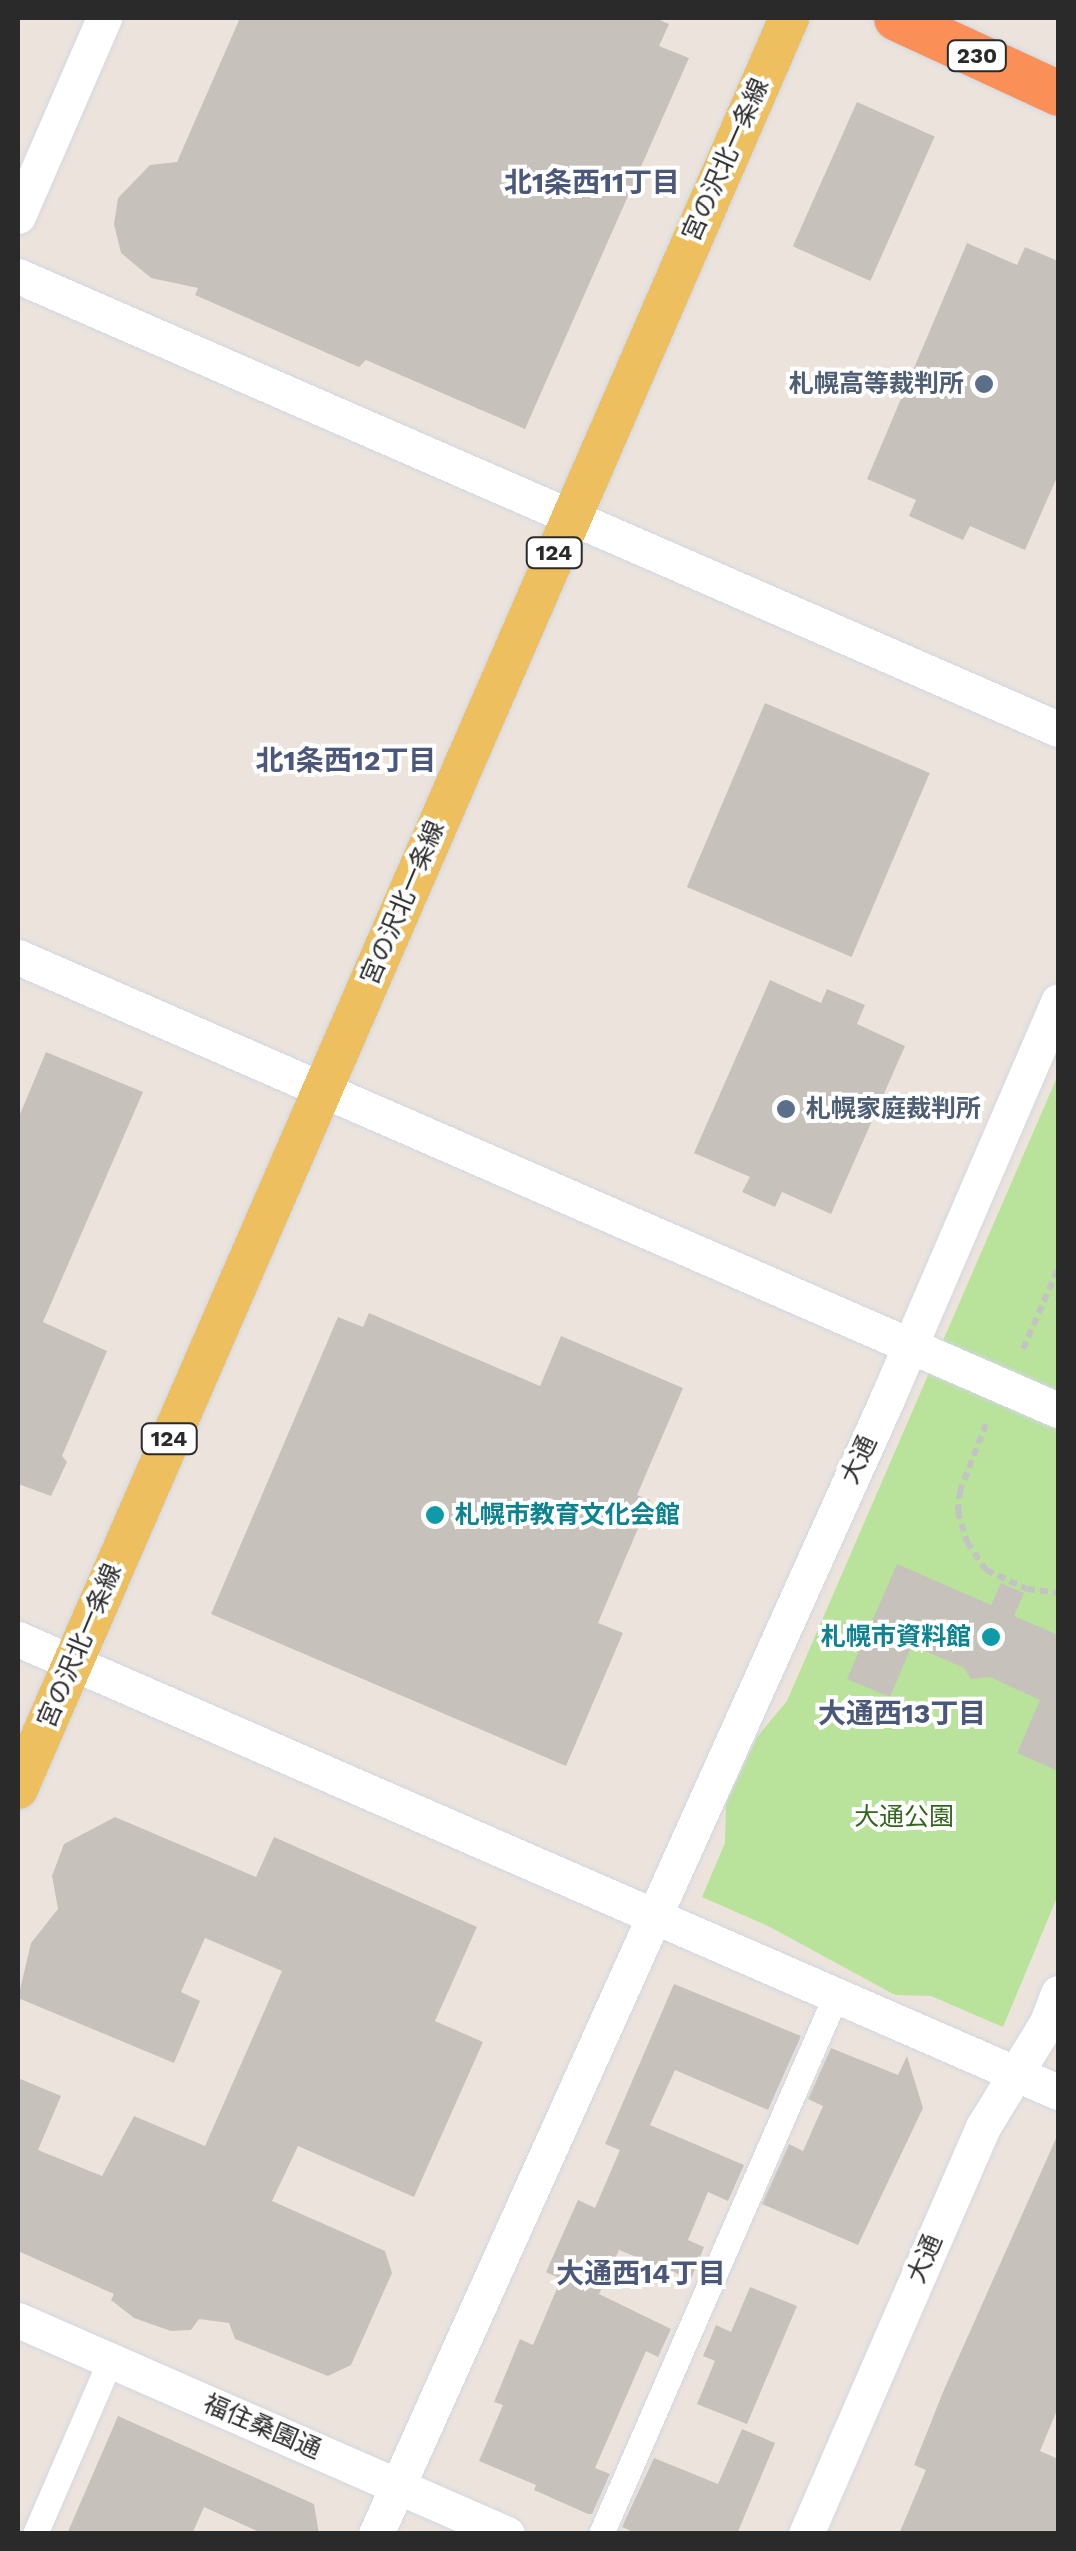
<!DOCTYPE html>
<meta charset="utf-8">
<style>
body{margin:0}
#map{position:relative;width:1076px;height:2551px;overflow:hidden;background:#ece4dc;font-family:"Work Sans","Noto Sans JP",sans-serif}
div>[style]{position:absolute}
.green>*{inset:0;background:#b9e29a}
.building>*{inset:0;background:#c7c1bc;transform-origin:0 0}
.path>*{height:6px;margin-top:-3px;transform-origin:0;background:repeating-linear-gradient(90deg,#c3c3c3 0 8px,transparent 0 13px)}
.roads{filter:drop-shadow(0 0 2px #d2d7e3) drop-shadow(0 0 2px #d2d7e3)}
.street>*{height:25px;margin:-12.5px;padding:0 12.5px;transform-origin:12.5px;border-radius:12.5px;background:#fff}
.secondary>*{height:35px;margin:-17.5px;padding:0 17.5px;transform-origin:17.5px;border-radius:17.5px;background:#fff}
.primary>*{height:40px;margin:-20px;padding:0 20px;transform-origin:20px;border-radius:20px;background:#eebf5f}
.highway>*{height:45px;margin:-22.5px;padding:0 22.5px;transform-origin:22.5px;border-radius:22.5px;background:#fb8f58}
.dots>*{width:28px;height:28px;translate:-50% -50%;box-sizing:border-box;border:5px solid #fff;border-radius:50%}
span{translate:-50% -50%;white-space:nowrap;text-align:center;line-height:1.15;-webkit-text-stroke:8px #fff;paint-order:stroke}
.shield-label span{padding:2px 8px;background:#fff;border:2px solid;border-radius:8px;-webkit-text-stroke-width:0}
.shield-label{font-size:22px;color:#2a2a2a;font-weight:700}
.street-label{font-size:25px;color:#2a2a2a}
.service-label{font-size:25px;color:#4e5e75;font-weight:700}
.right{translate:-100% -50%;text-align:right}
.left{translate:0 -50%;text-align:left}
.culture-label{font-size:25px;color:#0d838f;font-weight:700}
.park-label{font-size:25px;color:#32661b}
.neighbourhood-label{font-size:28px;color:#4b587a;font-weight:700}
.frame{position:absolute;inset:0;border:20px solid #2a2a2a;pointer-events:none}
</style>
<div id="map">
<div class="green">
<div style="clip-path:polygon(1058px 1075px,1058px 1895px,1003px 2027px,931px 1996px,895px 1995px,770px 1927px,702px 1897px,725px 1843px,726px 1803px,757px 1737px,787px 1701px)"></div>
</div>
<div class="building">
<div style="clip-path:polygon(240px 18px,655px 18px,669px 24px,659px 46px,689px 58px,525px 429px,366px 360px,359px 367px,195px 295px,198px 288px,151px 278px,121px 253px,114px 224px,118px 198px,150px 165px,177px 162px)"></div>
<div style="left:857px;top:102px;width:85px;height:158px;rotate:24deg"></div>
<div style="clip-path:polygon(967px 243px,1017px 265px,1025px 247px,1058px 261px,1058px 475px,1025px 550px,970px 526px,963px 540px,909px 516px,916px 500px,867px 479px)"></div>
<div style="left:765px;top:703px;width:179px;height:200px;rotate:23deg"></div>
<div style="clip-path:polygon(770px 980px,821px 1003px,827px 989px,865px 1005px,857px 1024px,905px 1046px,831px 1214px,782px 1192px,775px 1207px,742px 1192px,750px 1177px,694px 1153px)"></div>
<div style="clip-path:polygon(46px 1052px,143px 1092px,43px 1322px,107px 1351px,62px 1456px,67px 1462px,51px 1496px,18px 1484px,18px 1119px)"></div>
<div style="clip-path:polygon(369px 1313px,540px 1386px,561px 1336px,683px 1388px,637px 1495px,650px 1500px,598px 1623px,623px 1633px,566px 1766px,211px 1614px,338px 1317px,363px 1327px)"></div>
<div style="clip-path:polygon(897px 1564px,991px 1605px,1001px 1583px,1024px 1593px,1014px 1616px,1058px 1635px,1058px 1771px,1017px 1753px,1040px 1700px,990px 1677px,971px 1679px,964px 1668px,912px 1645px,890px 1697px,847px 1679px)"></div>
<div style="clip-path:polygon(115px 1817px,256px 1877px,274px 1837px,477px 1927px,435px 2021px,483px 2042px,414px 2197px,298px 2146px,272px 2201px,385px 2251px,392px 2273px,351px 2365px,328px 2376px,235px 2339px,229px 2323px,199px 2319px,191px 2330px,171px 2331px,134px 2318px,111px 2300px,114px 2294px,18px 2251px,18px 2078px,61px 2096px,38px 2150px,102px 2176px,134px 2116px,205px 2146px,282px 1971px,205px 1938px,181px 1992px,200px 2001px,174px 2063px,18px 1998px,31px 1943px,58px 1909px,52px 1876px,64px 1844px)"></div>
<div style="clip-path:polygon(674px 1984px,801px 2036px,768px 2110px,675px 2070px,650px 2125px,744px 2165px,728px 2201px,708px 2192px,688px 2240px,704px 2247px,691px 2279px,619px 2250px,599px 2294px,671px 2329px,658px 2357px,646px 2351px,595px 2468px,610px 2474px,592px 2514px,588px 2514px,534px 2490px,536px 2485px,479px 2461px,503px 2405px,494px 2402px,520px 2339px,533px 2345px,561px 2279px,546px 2272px,578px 2200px,595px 2208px,620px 2150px,605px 2144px)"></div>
<div style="clip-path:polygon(831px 2048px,898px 2075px,907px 2056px,923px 2108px,858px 2245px,762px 2204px,789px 2144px,803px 2151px,823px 2106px,808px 2099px)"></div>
<div style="clip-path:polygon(1058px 2134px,1058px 2408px,1040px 2451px,1058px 2459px,1058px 2534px,899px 2534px,926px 2470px,914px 2465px,943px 2392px)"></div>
<div style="clip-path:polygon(750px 2287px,797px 2306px,747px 2424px,697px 2404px,715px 2361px,703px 2356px,716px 2325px,731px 2332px)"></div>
<div style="clip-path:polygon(118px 2416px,314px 2504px,319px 2534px,264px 2534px,204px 2507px,192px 2534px,67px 2534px)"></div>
<div style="clip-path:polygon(742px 2429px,775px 2443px,737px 2534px,638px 2534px,622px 2527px,654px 2458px,718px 2484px)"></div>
</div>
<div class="path">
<div style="left:1023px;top:1349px;width:87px;rotate:-66.4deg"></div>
<div style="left:986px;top:1424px;width:72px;rotate:111.2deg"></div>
<div style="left:960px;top:1491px;width:20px;rotate:96deg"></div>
<div style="left:958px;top:1511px;width:32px;rotate:74deg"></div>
<div style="left:967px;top:1542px;width:34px;rotate:56deg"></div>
<div style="left:986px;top:1570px;width:45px;rotate:24.9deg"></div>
<div style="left:1027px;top:1589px;width:31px;rotate:7deg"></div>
</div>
<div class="roads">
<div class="street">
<div style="left:35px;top:2534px;width:189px;rotate:-66.6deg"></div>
<div style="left:601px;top:2534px;width:588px;rotate:-66.44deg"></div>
</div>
<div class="secondary">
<div style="left:18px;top:216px;width:216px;rotate:-66.5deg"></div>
<div style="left:18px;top:276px;width:1134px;rotate:23.54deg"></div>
<div style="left:18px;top:957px;width:1134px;rotate:23.54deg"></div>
<div style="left:18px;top:1639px;width:1134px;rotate:23.54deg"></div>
<div style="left:18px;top:2320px;width:534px;rotate:23.64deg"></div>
<div style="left:376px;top:2534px;width:1245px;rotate:-65.76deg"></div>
<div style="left:887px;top:1399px;width:433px;rotate:-66.7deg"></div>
<div style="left:806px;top:2534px;width:444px;rotate:-66.5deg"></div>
<div style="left:983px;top:2127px;width:123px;rotate:-58.6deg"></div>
<div style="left:1047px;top:2022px;width:31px;rotate:-69deg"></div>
</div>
<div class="primary">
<div style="left:18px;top:1789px;width:1932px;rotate:-66.47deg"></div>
</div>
<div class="highway">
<div style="left:896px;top:18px;width:179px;rotate:24.8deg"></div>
</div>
</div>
<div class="dots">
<div style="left:984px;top:384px;background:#5c6f8a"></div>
<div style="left:786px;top:1109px;background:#5c6f8a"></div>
<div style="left:435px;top:1515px;background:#0f9aa8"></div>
<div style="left:991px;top:1637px;background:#0f9aa8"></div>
</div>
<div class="shield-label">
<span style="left:977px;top:56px">230</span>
<span style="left:554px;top:553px">124</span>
<span style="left:169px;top:1439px">124</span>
</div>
<div class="street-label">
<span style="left:726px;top:160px;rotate:-66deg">宮の沢北一条線</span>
<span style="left:403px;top:903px;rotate:-67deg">宮の沢北一条線</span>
<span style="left:859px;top:1460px;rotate:-65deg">大通</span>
<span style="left:80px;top:1646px;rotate:-67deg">宮の沢北一条線</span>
<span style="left:925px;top:2259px;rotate:-67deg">大通</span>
<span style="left:262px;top:2427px;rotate:23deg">福住桑園通</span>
</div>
<div class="service-label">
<span class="right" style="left:964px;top:384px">札幌高等裁判所</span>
<span class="left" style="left:806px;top:1109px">札幌家庭裁判所</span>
</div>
<div class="culture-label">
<span class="left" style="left:455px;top:1515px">札幌市教育文化会館</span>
<span class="right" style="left:971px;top:1637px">札幌市資料館</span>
</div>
<div class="park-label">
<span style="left:904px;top:1817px">大通公園</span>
</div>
<div class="neighbourhood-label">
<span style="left:592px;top:183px">北1条西11丁目</span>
<span style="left:346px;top:761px">北1条西12丁目</span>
<span style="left:902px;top:1714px">大通西13丁目</span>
<span style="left:641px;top:2274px">大通西14丁目</span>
</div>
<div class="frame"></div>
</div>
